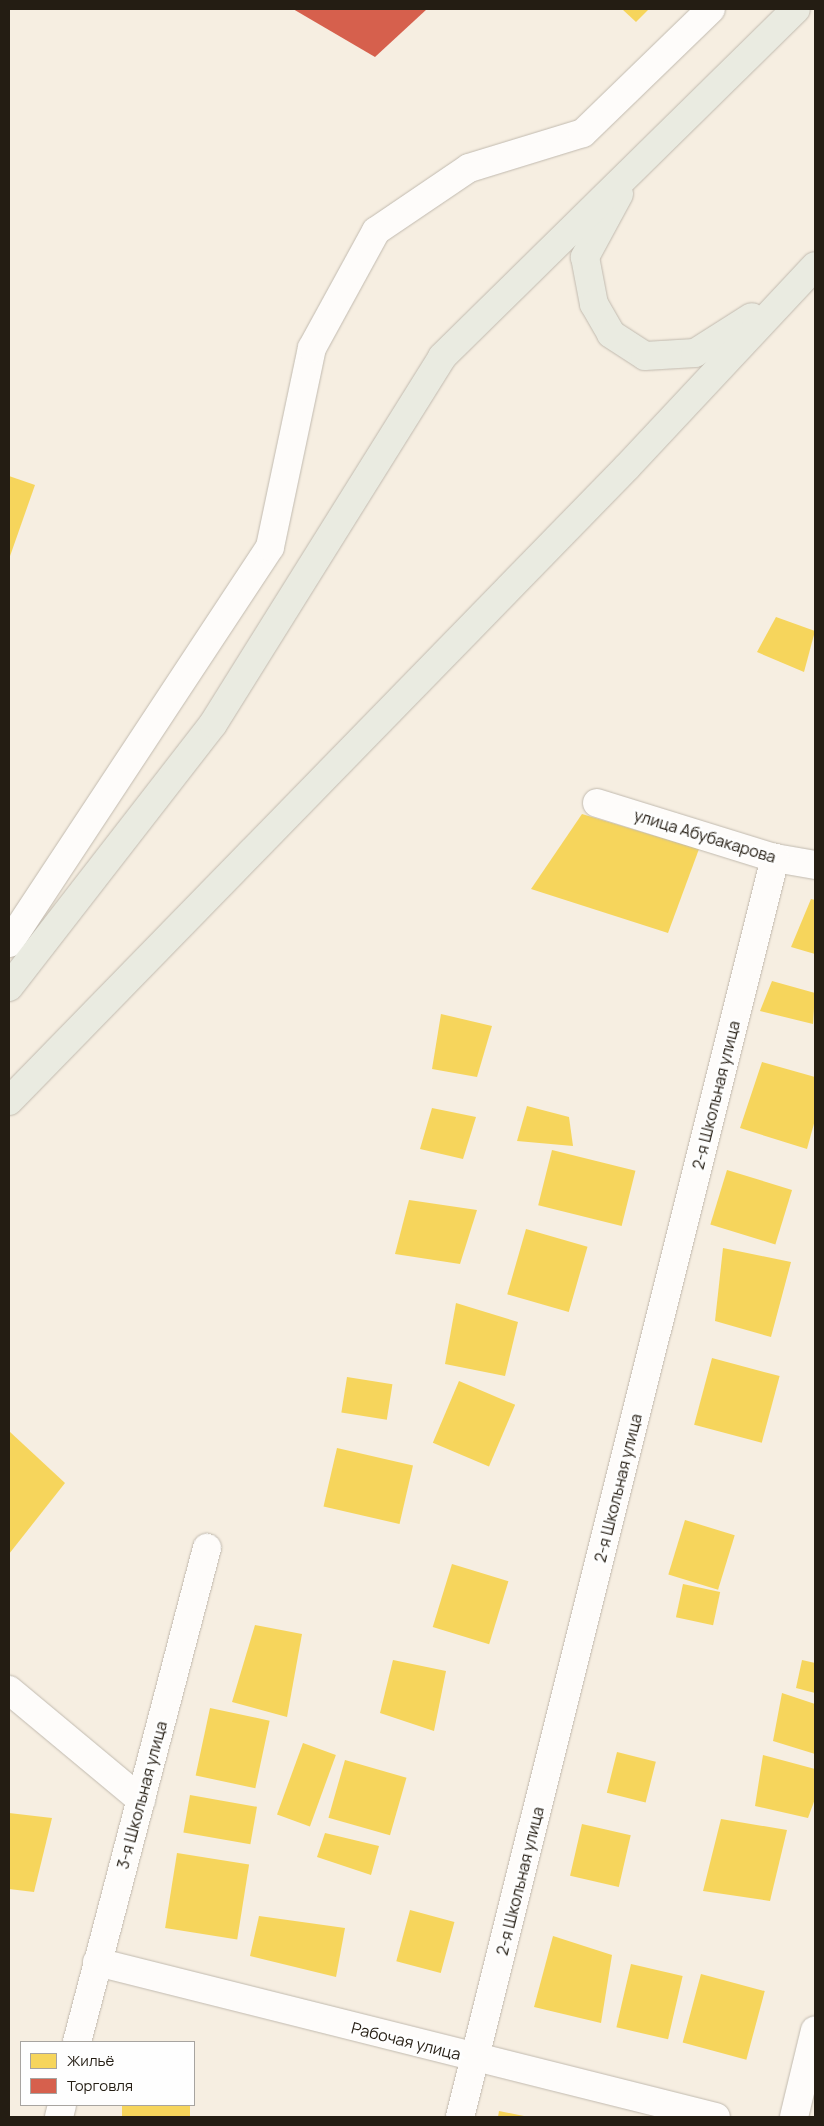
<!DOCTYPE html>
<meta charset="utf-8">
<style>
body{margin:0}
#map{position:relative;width:824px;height:2126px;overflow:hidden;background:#f6eee1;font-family:Manrope,sans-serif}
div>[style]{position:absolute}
.homes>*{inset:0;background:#f6d55c;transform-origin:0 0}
.shops>*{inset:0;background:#d6604d}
.roads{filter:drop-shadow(0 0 1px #c1baaf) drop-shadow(0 0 1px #c1baaf)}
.minor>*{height:28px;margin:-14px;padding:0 14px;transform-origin:14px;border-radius:14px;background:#fefcfa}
.major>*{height:28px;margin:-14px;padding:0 14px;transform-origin:14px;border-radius:14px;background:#eaebe1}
span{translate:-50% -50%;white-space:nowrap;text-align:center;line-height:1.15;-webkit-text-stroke:5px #fefefe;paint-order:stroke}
.street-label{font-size:16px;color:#241d13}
.frame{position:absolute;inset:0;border:10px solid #241d13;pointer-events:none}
.legend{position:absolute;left:20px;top:2041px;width:175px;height:65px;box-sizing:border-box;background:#fefefe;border:1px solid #a7a4a0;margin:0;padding:6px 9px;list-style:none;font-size:15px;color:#241d13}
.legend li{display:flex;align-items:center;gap:10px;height:25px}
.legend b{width:25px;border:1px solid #a7a4a0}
</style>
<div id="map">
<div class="homes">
<div style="clip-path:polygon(622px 9px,649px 9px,636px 22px)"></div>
<div style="clip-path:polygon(9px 476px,35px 485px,9px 559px)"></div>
<div style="clip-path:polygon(776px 617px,815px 631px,804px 672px,757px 652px)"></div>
<div style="clip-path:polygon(582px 814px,699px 849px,668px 933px,531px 889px)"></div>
<div style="clip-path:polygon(811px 899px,815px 900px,815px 954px,791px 947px)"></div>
<div style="clip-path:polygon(772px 981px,815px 993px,813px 1024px,760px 1011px)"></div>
<div style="clip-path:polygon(441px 1014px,492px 1026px,477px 1077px,432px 1069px)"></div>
<div style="clip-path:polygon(762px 1062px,815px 1077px,815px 1120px,807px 1149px,740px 1128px)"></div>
<div style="clip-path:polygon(527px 1106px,569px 1117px,573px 1146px,517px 1141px)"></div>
<div style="clip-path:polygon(432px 1108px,476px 1117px,463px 1159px,420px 1149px)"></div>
<div style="left:552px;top:1150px;width:86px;height:57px;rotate:14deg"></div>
<div style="left:727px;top:1170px;width:68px;height:57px;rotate:17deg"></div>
<div style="clip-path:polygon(409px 1200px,477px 1210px,460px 1264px,395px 1254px)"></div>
<div style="left:526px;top:1229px;width:64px;height:68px;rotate:16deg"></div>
<div style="clip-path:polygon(723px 1248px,791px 1262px,771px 1337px,715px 1321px)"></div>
<div style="clip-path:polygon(456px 1303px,518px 1322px,505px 1376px,445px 1364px)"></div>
<div style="left:712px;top:1358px;width:70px;height:69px;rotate:15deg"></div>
<div style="left:347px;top:1377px;width:46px;height:36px;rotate:9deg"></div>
<div style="left:459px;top:1381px;width:61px;height:67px;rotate:23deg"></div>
<div style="clip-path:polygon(9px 1431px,65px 1483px,9px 1554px)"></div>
<div style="left:337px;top:1448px;width:78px;height:60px;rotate:13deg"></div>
<div style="left:685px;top:1520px;width:52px;height:57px;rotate:17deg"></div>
<div style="left:452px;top:1564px;width:59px;height:66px;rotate:17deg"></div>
<div style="left:683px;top:1584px;width:38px;height:34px;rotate:12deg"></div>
<div style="clip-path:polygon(255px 1625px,302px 1634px,287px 1717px,232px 1702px)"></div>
<div style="clip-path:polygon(393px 1660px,446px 1671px,434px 1731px,380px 1713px)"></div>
<div style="clip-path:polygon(802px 1660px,815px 1663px,815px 1693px,796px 1688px)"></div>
<div style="clip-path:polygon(782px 1693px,815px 1704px,815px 1754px,773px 1741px)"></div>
<div style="left:210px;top:1708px;width:61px;height:69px;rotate:12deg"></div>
<div style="left:303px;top:1743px;width:35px;height:76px;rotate:20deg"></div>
<div style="left:617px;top:1752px;width:40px;height:42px;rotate:14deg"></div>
<div style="clip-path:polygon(763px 1755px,815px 1769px,815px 1799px,808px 1818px,755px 1806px)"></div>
<div style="left:345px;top:1760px;width:64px;height:60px;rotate:16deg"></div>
<div style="left:190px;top:1795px;width:68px;height:38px;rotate:10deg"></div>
<div style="clip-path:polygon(9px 1813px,52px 1818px,34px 1892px,9px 1889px)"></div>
<div style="clip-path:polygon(721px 1819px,787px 1830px,770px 1901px,703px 1891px)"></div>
<div style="left:582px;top:1824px;width:50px;height:53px;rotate:13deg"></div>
<div style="clip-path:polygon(325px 1833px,379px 1846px,371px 1875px,317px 1857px)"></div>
<div style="left:177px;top:1853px;width:73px;height:76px;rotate:9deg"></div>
<div style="left:410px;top:1910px;width:46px;height:53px;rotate:15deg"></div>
<div style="clip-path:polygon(259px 1916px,345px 1928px,336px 1977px,250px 1956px)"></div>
<div style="clip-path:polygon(553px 1936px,612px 1955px,601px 2023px,534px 2007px)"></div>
<div style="left:631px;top:1964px;width:53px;height:65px;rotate:13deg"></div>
<div style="left:701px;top:1974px;width:66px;height:71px;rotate:15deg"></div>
<div style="left:122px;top:2105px;width:68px;height:12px"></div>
<div style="clip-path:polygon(499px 2111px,524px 2116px,524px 2117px,498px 2117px)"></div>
</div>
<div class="shops">
<div style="clip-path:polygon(293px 9px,427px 9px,375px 57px)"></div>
</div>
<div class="roads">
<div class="minor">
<div style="left:597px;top:803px;width:186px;rotate:17.2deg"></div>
<div style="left:775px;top:858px;width:41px;rotate:9.9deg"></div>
<div style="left:9px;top:943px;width:474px;rotate:-56.6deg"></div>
<div style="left:270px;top:547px;width:203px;rotate:-78.1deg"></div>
<div style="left:312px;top:348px;width:133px;rotate:-61.3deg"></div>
<div style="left:376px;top:231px;width:112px;rotate:-34.1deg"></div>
<div style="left:469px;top:168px;width:119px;rotate:-17.1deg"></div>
<div style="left:583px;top:133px;width:178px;rotate:-44.1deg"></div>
<div style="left:9px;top:1690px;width:172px;rotate:39.8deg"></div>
<div style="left:97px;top:1962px;width:638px;rotate:14.06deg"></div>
<div style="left:77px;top:2042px;width:511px;rotate:-75.26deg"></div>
<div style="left:59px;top:2117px;width:12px;rotate:-76deg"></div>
<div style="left:460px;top:2117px;width:1298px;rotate:-75.95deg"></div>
<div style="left:794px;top:2117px;width:89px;rotate:-76.4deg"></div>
</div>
<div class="major">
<div style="left:619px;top:194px;width:72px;rotate:118.4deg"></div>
<div style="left:585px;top:257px;width:48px;rotate:79.2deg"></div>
<div style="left:594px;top:304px;width:34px;rotate:60deg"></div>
<div style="left:611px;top:334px;width:40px;rotate:32.9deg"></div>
<div style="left:645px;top:356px;width:50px;rotate:-3.4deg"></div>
<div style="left:695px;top:353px;width:67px;rotate:-32.3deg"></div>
<div style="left:9px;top:987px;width:333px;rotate:-52.2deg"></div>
<div style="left:213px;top:724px;width:433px;rotate:-58deg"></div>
<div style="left:442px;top:357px;width:496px;rotate:-44.5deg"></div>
<div style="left:9px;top:1101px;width:885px;rotate:-45.73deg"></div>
<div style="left:627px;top:467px;width:275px;rotate:-46.9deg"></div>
</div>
</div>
<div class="street-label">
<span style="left:705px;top:836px;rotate:17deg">улица Абубакарова</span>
<span style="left:716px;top:1095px;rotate:-76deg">2-я Школьная улица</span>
<span style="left:618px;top:1488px;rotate:-76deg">2-я Школьная улица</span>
<span style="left:142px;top:1795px;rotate:-75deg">3-я Школьная улица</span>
<span style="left:520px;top:1881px;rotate:-76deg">2-я Школьная улица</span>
<span style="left:406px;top:2041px;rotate:14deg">Рабочая улица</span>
</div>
<div class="frame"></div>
<ul class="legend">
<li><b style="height:14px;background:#f6d55c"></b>Жильё</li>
<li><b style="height:14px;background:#d6604d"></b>Торговля</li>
</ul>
</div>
